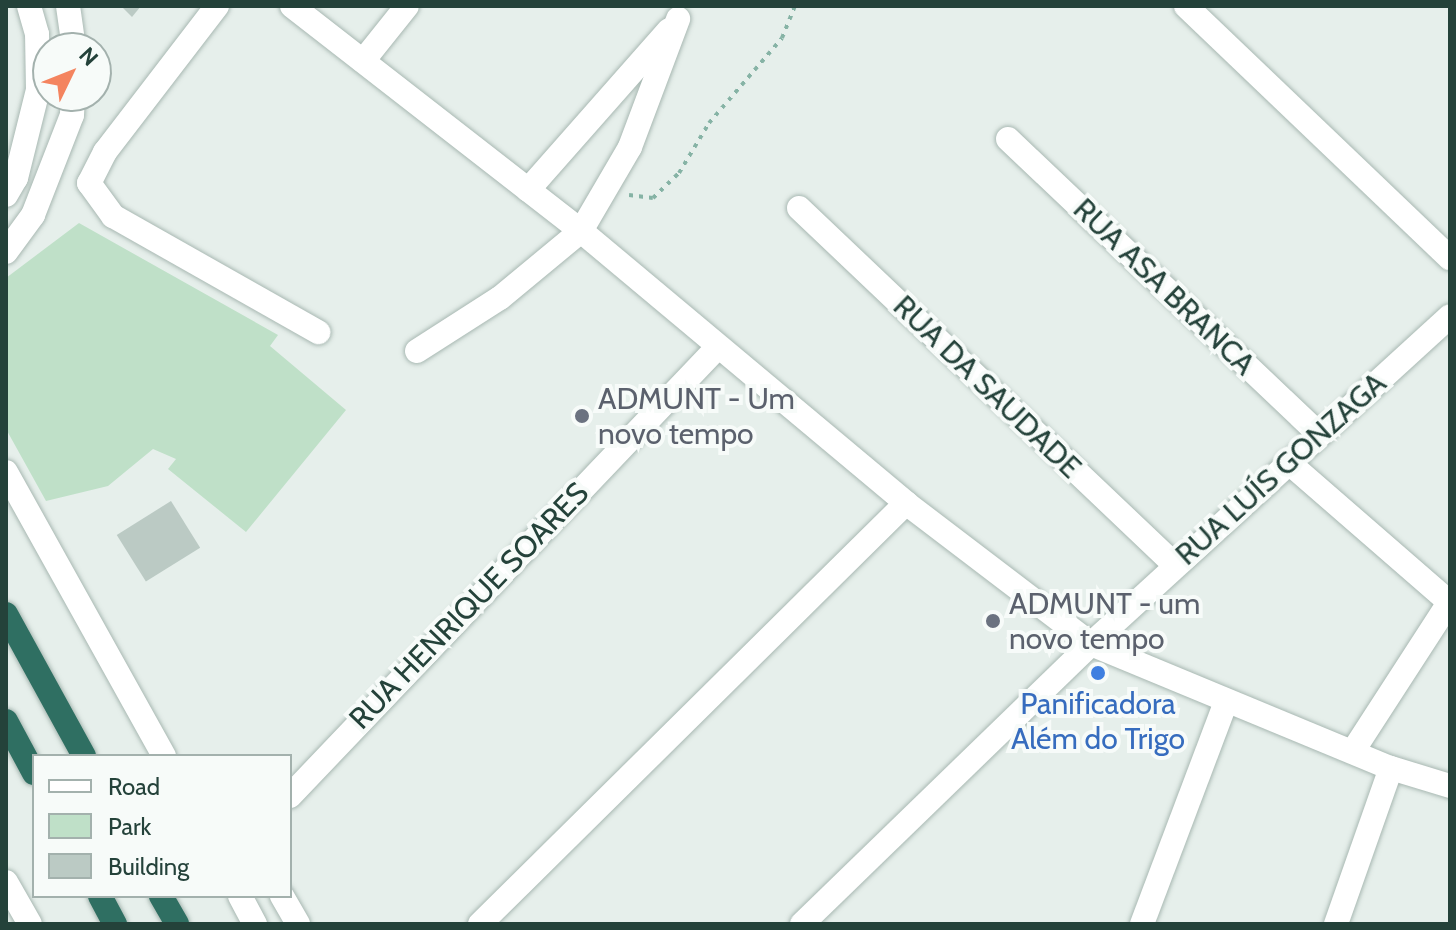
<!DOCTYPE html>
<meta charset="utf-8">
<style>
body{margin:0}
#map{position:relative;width:1456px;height:930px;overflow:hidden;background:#e6efeb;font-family:Cabin,sans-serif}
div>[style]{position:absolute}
.green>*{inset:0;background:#bfe0c8}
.building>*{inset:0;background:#bbcac4;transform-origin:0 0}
.path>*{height:4px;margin-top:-2px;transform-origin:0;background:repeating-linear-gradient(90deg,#86b3a5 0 4px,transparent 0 10px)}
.roads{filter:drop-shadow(0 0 2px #a8b8b2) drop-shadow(0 0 2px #a8b8b2)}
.minor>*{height:24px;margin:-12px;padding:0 12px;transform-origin:12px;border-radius:12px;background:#fff}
.highway>*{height:24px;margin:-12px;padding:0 12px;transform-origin:12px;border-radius:12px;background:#2f6f62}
.dots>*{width:22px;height:22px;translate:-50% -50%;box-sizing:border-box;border:4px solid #f7fbf9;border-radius:50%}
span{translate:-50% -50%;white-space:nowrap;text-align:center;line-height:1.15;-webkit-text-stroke:8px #f7fbf9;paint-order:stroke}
.street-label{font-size:30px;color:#24423a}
.worship-label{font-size:30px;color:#5b616d}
.left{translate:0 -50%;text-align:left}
.shop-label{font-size:30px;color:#366cbe}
.frame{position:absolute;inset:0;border:8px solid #24423a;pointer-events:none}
.legend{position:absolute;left:32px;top:754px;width:260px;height:144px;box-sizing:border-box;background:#f7fbf9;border:2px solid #a3b1ad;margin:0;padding:10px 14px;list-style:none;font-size:24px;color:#24423a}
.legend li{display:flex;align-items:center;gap:16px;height:40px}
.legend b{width:40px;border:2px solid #a3b1ad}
.north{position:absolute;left:32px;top:32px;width:80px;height:80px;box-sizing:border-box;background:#f7fbf9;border:2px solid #a3b1ad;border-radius:50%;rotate:47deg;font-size:22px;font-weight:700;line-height:32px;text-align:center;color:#24423a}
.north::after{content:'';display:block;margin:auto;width:28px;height:36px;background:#f4845f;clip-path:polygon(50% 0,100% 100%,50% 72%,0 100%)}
</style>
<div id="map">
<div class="green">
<div style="clip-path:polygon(79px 223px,278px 335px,270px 346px,346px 410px,246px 532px,168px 469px,176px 459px,153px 449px,108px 486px,46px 501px,6px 429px,6px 278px)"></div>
</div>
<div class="building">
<div style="clip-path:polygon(121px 6px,141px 6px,132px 17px)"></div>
<div style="left:171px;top:501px;width:55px;height:64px;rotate:58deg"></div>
</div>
<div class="path">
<div style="left:629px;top:195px;width:24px;rotate:7deg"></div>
<div style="left:653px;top:198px;width:36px;rotate:-44deg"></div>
<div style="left:679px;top:173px;width:58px;rotate:-59deg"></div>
<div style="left:709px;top:123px;width:112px;rotate:-49.3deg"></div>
<div style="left:782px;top:38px;width:35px;rotate:-68deg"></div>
</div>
<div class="roads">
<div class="minor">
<div style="left:68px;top:6px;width:42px;rotate:81.9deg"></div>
<div style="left:217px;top:6px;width:184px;rotate:127.5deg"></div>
<div style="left:105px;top:152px;width:35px;rotate:117deg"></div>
<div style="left:89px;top:183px;width:41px;rotate:54deg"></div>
<div style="left:113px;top:216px;width:236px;rotate:29.5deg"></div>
<div style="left:292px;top:6px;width:366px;rotate:37.9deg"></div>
<div style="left:581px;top:231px;width:424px;rotate:39.9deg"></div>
<div style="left:906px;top:503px;width:233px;rotate:37.3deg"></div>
<div style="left:1091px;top:644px;width:325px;rotate:22.5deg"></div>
<div style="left:1391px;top:768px;width:62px;rotate:17deg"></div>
<div style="left:1186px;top:6px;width:365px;rotate:43.7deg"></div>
<div style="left:363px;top:61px;width:70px;rotate:-51.3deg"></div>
<div style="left:1008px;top:139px;width:429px;rotate:43.5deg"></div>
<div style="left:528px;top:190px;width:213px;rotate:-48.6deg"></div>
<div style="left:6px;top:195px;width:20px;rotate:-60deg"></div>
<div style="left:16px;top:178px;width:91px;rotate:-76deg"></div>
<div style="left:38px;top:90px;width:56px;rotate:-91deg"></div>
<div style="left:37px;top:34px;width:29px;rotate:-106deg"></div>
<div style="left:799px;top:208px;width:518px;rotate:43.52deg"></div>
<div style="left:6px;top:252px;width:46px;rotate:-53.9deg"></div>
<div style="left:33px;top:215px;width:107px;rotate:-68.7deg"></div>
<div style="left:72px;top:115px;width:19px;rotate:-87deg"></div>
<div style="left:417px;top:351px;width:98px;rotate:-32.6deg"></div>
<div style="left:500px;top:298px;width:105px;rotate:-39.6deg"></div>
<div style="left:581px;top:231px;width:97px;rotate:-59.7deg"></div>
<div style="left:630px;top:147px;width:137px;rotate:-69.4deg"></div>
<div style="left:1288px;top:462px;width:215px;rotate:41deg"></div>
<div style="left:6px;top:472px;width:325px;rotate:60.9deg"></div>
<div style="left:1353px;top:751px;width:179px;rotate:-57.1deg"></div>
<div style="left:290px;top:796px;width:617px;rotate:-46.38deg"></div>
<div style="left:6px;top:882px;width:48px;rotate:60.3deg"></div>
<div style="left:240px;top:896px;width:32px;rotate:62deg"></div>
<div style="left:282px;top:896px;width:32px;rotate:60deg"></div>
<div style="left:480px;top:924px;width:599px;rotate:-44.66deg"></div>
<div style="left:802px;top:924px;width:402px;rotate:-44.1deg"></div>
<div style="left:1091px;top:644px;width:486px;rotate:-42.4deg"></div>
<div style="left:1142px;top:924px;width:237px;rotate:-69.3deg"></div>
<div style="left:1336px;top:924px;width:165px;rotate:-70.6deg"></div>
</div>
<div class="highway">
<div style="left:6px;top:614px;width:162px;rotate:61.2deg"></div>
<div style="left:6px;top:721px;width:59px;rotate:61.7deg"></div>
<div style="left:100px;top:896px;width:32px;rotate:62deg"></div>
<div style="left:161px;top:896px;width:32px;rotate:60deg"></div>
</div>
</div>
<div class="dots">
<div style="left:582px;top:416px;background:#6b7280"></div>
<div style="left:993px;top:621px;background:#6b7280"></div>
<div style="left:1098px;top:673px;background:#3f7fe0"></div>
</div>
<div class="street-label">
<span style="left:1164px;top:287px;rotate:44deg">RUA ASA BRANCA</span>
<span style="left:987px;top:387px;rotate:44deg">RUA DA SAUDADE</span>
<span style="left:1281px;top:469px;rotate:-42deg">RUA LUÍS GONZAGA</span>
<span style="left:469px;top:606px;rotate:-46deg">RUA HENRIQUE SOARES</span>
</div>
<div class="worship-label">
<span class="left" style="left:598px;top:416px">ADMUNT - Um<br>novo tempo</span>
<span class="left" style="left:1009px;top:621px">ADMUNT - um<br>novo tempo</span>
</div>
<div class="shop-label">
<span style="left:1098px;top:721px">Panificadora<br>Além do Trigo</span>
</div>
<div class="frame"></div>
<ul class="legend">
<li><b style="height:10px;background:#fff"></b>Road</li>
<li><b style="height:22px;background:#bfe0c8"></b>Park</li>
<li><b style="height:22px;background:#bbcac4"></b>Building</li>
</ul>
<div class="north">N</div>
</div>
